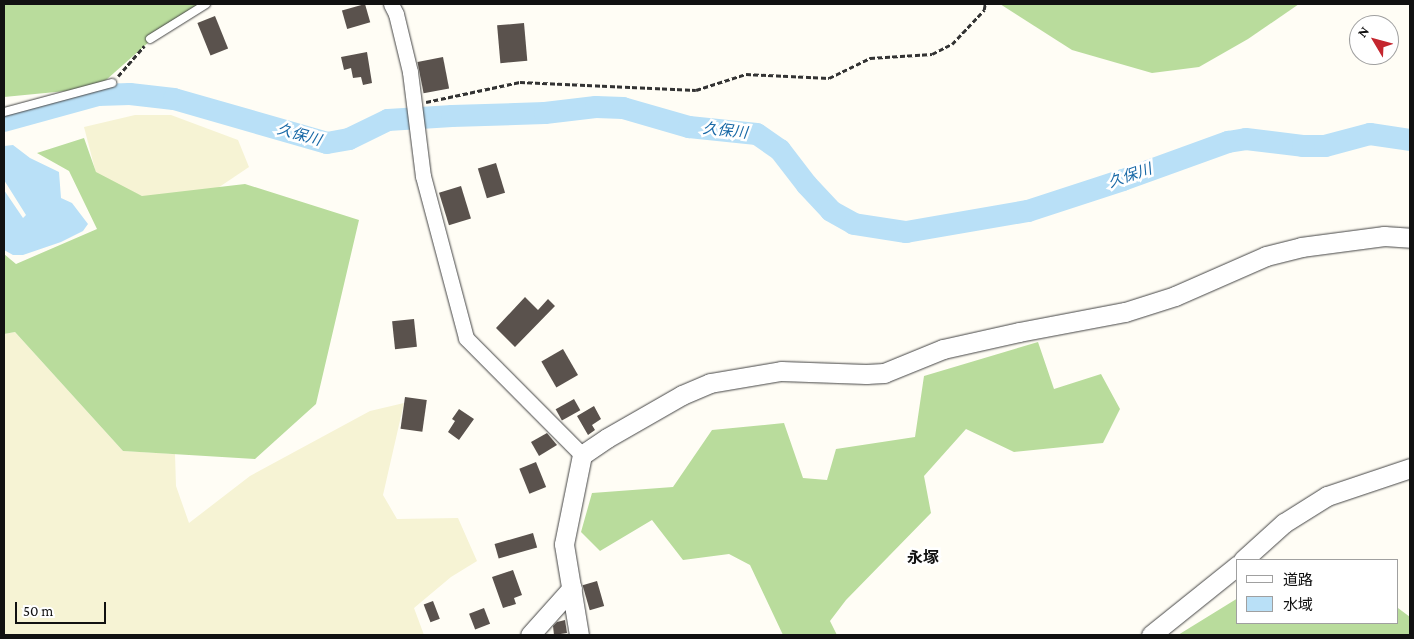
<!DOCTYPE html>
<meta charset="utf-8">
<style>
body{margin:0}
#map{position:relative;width:1414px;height:639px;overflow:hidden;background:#fffdf5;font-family:"Crimson Pro","Noto Sans JP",serif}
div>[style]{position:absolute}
.farmland>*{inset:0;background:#f6f3d4}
.forest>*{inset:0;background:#b9dc9c}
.water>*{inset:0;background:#b9e0f7}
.river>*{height:22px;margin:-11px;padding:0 11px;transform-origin:11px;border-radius:11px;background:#b9e0f7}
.building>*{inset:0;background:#5a524d;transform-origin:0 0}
.path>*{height:2.5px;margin-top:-1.25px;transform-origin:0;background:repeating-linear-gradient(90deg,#333 0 5px,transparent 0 7.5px)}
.roads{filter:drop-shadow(0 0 1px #444) drop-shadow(0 0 1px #444)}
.service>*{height:8px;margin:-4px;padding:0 4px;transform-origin:4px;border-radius:4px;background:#fff}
.minor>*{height:15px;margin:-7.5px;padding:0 7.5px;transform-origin:7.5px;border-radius:7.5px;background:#fff}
.tertiary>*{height:19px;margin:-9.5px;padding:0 9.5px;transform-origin:9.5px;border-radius:9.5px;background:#fff}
span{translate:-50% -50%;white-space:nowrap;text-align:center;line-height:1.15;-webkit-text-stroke:5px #fff;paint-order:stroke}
.water-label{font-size:15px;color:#1768a6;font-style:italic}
.quarter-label{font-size:16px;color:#111;font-weight:700}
.frame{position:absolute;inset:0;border:5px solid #111;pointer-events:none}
.legend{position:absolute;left:1236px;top:559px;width:162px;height:65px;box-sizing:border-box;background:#fff;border:1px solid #a0a0a0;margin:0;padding:6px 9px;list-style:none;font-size:15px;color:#111}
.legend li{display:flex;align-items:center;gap:10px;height:25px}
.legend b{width:25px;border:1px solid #a0a0a0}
.north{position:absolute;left:1349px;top:15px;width:50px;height:50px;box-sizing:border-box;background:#fff;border:1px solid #a0a0a0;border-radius:50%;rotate:307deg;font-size:14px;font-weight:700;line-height:20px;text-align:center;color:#111}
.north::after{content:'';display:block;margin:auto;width:18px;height:22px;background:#c4262e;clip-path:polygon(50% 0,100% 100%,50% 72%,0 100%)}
.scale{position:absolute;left:15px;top:602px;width:91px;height:22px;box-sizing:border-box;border:2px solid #111;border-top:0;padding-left:6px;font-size:15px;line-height:18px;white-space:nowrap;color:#111;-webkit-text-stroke:4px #fff;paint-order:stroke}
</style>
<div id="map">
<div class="farmland">
<div style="clip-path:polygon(135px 115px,171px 115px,238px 140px,249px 167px,197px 202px,142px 196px,97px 177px,84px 127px)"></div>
<div style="clip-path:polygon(15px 332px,123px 451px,175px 454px,176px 486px,189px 523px,250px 476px,370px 411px,404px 403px,383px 495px,397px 519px,458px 518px,477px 561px,451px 577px,414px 608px,424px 635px,4px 635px,4px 334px)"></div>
</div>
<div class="forest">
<div style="clip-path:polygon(4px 4px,203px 4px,159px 33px,97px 88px,4px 97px)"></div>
<div style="clip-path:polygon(1000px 4px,1299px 4px,1248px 39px,1199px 67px,1152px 73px,1072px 50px)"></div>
<div style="clip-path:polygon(84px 138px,96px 172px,142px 196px,245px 184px,359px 220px,316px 404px,255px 459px,123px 451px,15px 332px,4px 334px,4px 254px,16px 264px,97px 229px,69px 171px,37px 153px)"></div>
<div style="clip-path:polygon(1038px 342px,1054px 389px,1101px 374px,1120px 409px,1103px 443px,1014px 452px,966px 429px,924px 476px,931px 513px,846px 600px,830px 621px,837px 635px,783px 635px,750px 565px,729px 554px,683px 560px,652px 520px,600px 551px,581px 532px,592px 493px,673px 487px,712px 430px,784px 423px,803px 478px,827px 480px,836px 449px,915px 437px,924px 376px)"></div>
<div style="clip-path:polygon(1238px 598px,1238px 623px,1398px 623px,1398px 608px,1410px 617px,1410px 635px,1178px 635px)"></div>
</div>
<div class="water">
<div style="clip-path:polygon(13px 145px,30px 158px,59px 172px,61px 198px,72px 203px,88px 224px,83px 231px,61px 242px,23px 255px,13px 255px,4px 250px,4px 190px,23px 218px,26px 215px,4px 180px,4px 146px)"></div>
</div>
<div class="river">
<div style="left:4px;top:121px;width:98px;rotate:-15.5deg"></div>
<div style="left:98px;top:95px;width:32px;rotate:-2deg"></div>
<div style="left:130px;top:94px;width:44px;rotate:6.5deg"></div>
<div style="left:174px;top:99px;width:159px;rotate:16deg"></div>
<div style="left:327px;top:143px;width:22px;rotate:-10deg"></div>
<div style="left:349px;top:139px;width:43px;rotate:-26deg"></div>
<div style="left:388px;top:120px;width:64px;rotate:-3.6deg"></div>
<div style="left:452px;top:116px;width:93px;rotate:-1.8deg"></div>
<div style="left:545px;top:113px;width:51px;rotate:-6.7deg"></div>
<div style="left:596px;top:107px;width:27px;rotate:2deg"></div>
<div style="left:623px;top:108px;width:69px;rotate:16.1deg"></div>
<div style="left:689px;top:127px;width:68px;rotate:5.9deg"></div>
<div style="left:757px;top:134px;width:28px;rotate:35deg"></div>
<div style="left:780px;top:150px;width:44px;rotate:52.4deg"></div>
<div style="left:807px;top:185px;width:35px;rotate:47deg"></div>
<div style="left:831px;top:211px;width:26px;rotate:29deg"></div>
<div style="left:854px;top:224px;width:53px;rotate:8.7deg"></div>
<div style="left:906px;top:232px;width:124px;rotate:-9.8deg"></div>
<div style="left:1028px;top:211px;width:100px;rotate:-18.1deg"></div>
<div style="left:1123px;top:180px;width:112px;rotate:-19.9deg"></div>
<div style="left:1228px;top:142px;width:18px;rotate:-9deg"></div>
<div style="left:1246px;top:139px;width:57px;rotate:7deg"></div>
<div style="left:1303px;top:146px;width:22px"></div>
<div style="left:1325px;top:146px;width:47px;rotate:-14.9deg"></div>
<div style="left:1370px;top:134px;width:40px;rotate:8.5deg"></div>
</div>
<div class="building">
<div style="left:365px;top:4px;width:19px;height:24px;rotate:74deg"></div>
<div style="left:215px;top:16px;width:35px;height:19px;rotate:68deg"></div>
<div style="left:524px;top:23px;width:38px;height:27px;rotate:85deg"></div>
<div style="clip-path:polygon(367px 52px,372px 83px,363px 85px,361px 77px,353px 78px,351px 68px,344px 70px,341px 57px)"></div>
<div style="left:443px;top:57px;width:32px;height:26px;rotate:79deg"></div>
<div style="left:496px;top:163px;width:31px;height:19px;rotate:73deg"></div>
<div style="left:461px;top:186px;width:34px;height:23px;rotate:73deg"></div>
<div style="clip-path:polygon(525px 297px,538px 310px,548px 299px,555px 306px,515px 347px,496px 328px)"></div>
<div style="left:414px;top:319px;width:28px;height:22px;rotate:84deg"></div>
<div style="left:563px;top:349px;width:30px;height:25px;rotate:60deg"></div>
<div style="left:405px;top:397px;width:22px;height:32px;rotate:8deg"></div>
<div style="left:574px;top:399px;width:13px;height:21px;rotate:61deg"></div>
<div style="clip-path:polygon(594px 406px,601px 419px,592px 425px,595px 430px,588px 435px,577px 416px)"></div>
<div style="clip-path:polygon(459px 409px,474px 419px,459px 440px,448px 432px,455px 421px,452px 419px)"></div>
<div style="clip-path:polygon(547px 433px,557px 445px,539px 456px,531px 442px)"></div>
<div style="left:536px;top:462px;width:27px;height:18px;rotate:68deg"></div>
<div style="left:533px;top:533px;width:15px;height:40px;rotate:74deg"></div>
<div style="clip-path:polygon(513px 570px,522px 595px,514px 598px,516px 604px,503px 608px,492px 577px)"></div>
<div style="left:597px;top:581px;width:26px;height:15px;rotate:74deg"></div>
<div style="left:433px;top:601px;width:19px;height:10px;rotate:69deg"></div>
<div style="left:484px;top:608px;width:17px;height:16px;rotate:69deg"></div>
<div style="clip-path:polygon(565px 620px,567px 633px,554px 635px,553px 626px,557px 622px)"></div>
</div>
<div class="path">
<div style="left:118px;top:76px;width:40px;rotate:-49deg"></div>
<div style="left:426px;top:102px;width:96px;rotate:-12deg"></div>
<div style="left:520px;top:82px;width:176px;rotate:2.6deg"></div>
<div style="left:696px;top:90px;width:52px;rotate:-17.7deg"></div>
<div style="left:746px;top:74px;width:83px;rotate:2.8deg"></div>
<div style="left:829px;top:78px;width:46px;rotate:-26deg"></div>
<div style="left:870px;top:58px;width:62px;rotate:-3.7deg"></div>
<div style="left:932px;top:54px;width:22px;rotate:-27deg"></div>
<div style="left:952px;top:44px;width:47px;rotate:-46.7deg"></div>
<div style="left:984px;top:10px;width:6px;rotate:-81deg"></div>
</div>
<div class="roads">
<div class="service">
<div style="left:150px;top:39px;width:66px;rotate:-32deg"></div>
<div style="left:4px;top:112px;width:112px;rotate:-15deg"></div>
</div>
<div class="minor">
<div style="left:391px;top:4px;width:11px;rotate:63deg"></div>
<div style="left:396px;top:14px;width:60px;rotate:76.4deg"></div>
<div style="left:410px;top:72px;width:105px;rotate:82.9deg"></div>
<div style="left:423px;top:176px;width:168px;rotate:75.1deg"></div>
<div style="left:466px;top:338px;width:165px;rotate:45.2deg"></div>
</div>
<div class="tertiary">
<div style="left:1243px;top:560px;width:55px;rotate:-42.1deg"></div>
<div style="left:1284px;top:523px;width:51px;rotate:-32.1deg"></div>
<div style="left:1327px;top:496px;width:88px;rotate:-18.6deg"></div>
<div style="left:530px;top:635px;width:63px;rotate:-48.2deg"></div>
<div style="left:579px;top:635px;width:92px;rotate:-99.4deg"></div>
<div style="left:564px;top:544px;width:91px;rotate:-78.6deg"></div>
<div style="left:582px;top:455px;width:30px;rotate:-34deg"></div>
<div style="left:607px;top:438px;width:86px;rotate:-29.8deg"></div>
<div style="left:682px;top:395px;width:30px;rotate:-23deg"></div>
<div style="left:710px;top:383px;width:72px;rotate:-9.6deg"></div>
<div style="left:781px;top:371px;width:85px;rotate:2deg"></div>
<div style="left:866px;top:374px;width:18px;rotate:-3deg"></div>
<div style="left:884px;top:373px;width:64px;rotate:-22.1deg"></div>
<div style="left:943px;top:349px;width:78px;rotate:-12.6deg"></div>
<div style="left:1019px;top:332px;width:108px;rotate:-10.7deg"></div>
<div style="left:1125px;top:312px;width:52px;rotate:-17.7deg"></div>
<div style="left:1175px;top:296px;width:99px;rotate:-23.7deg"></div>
<div style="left:1266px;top:256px;width:36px;rotate:-14deg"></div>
<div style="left:1301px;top:247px;width:84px;rotate:-7.5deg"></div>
<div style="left:1384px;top:236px;width:26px;rotate:4deg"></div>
<div style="left:1151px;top:635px;width:112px;rotate:-38.8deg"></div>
</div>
</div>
<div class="water-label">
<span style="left:725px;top:131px;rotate:6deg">久保川</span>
<span style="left:299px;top:135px;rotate:16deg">久保川</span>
<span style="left:1130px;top:176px;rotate:-19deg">久保川</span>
</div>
<div class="quarter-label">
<span style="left:923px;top:558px">永塚</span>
</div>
<div class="frame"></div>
<ul class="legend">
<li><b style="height:6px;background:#fff"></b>道路</li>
<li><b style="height:14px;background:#b9e0f7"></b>水域</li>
</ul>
<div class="north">N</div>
<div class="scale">50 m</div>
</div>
